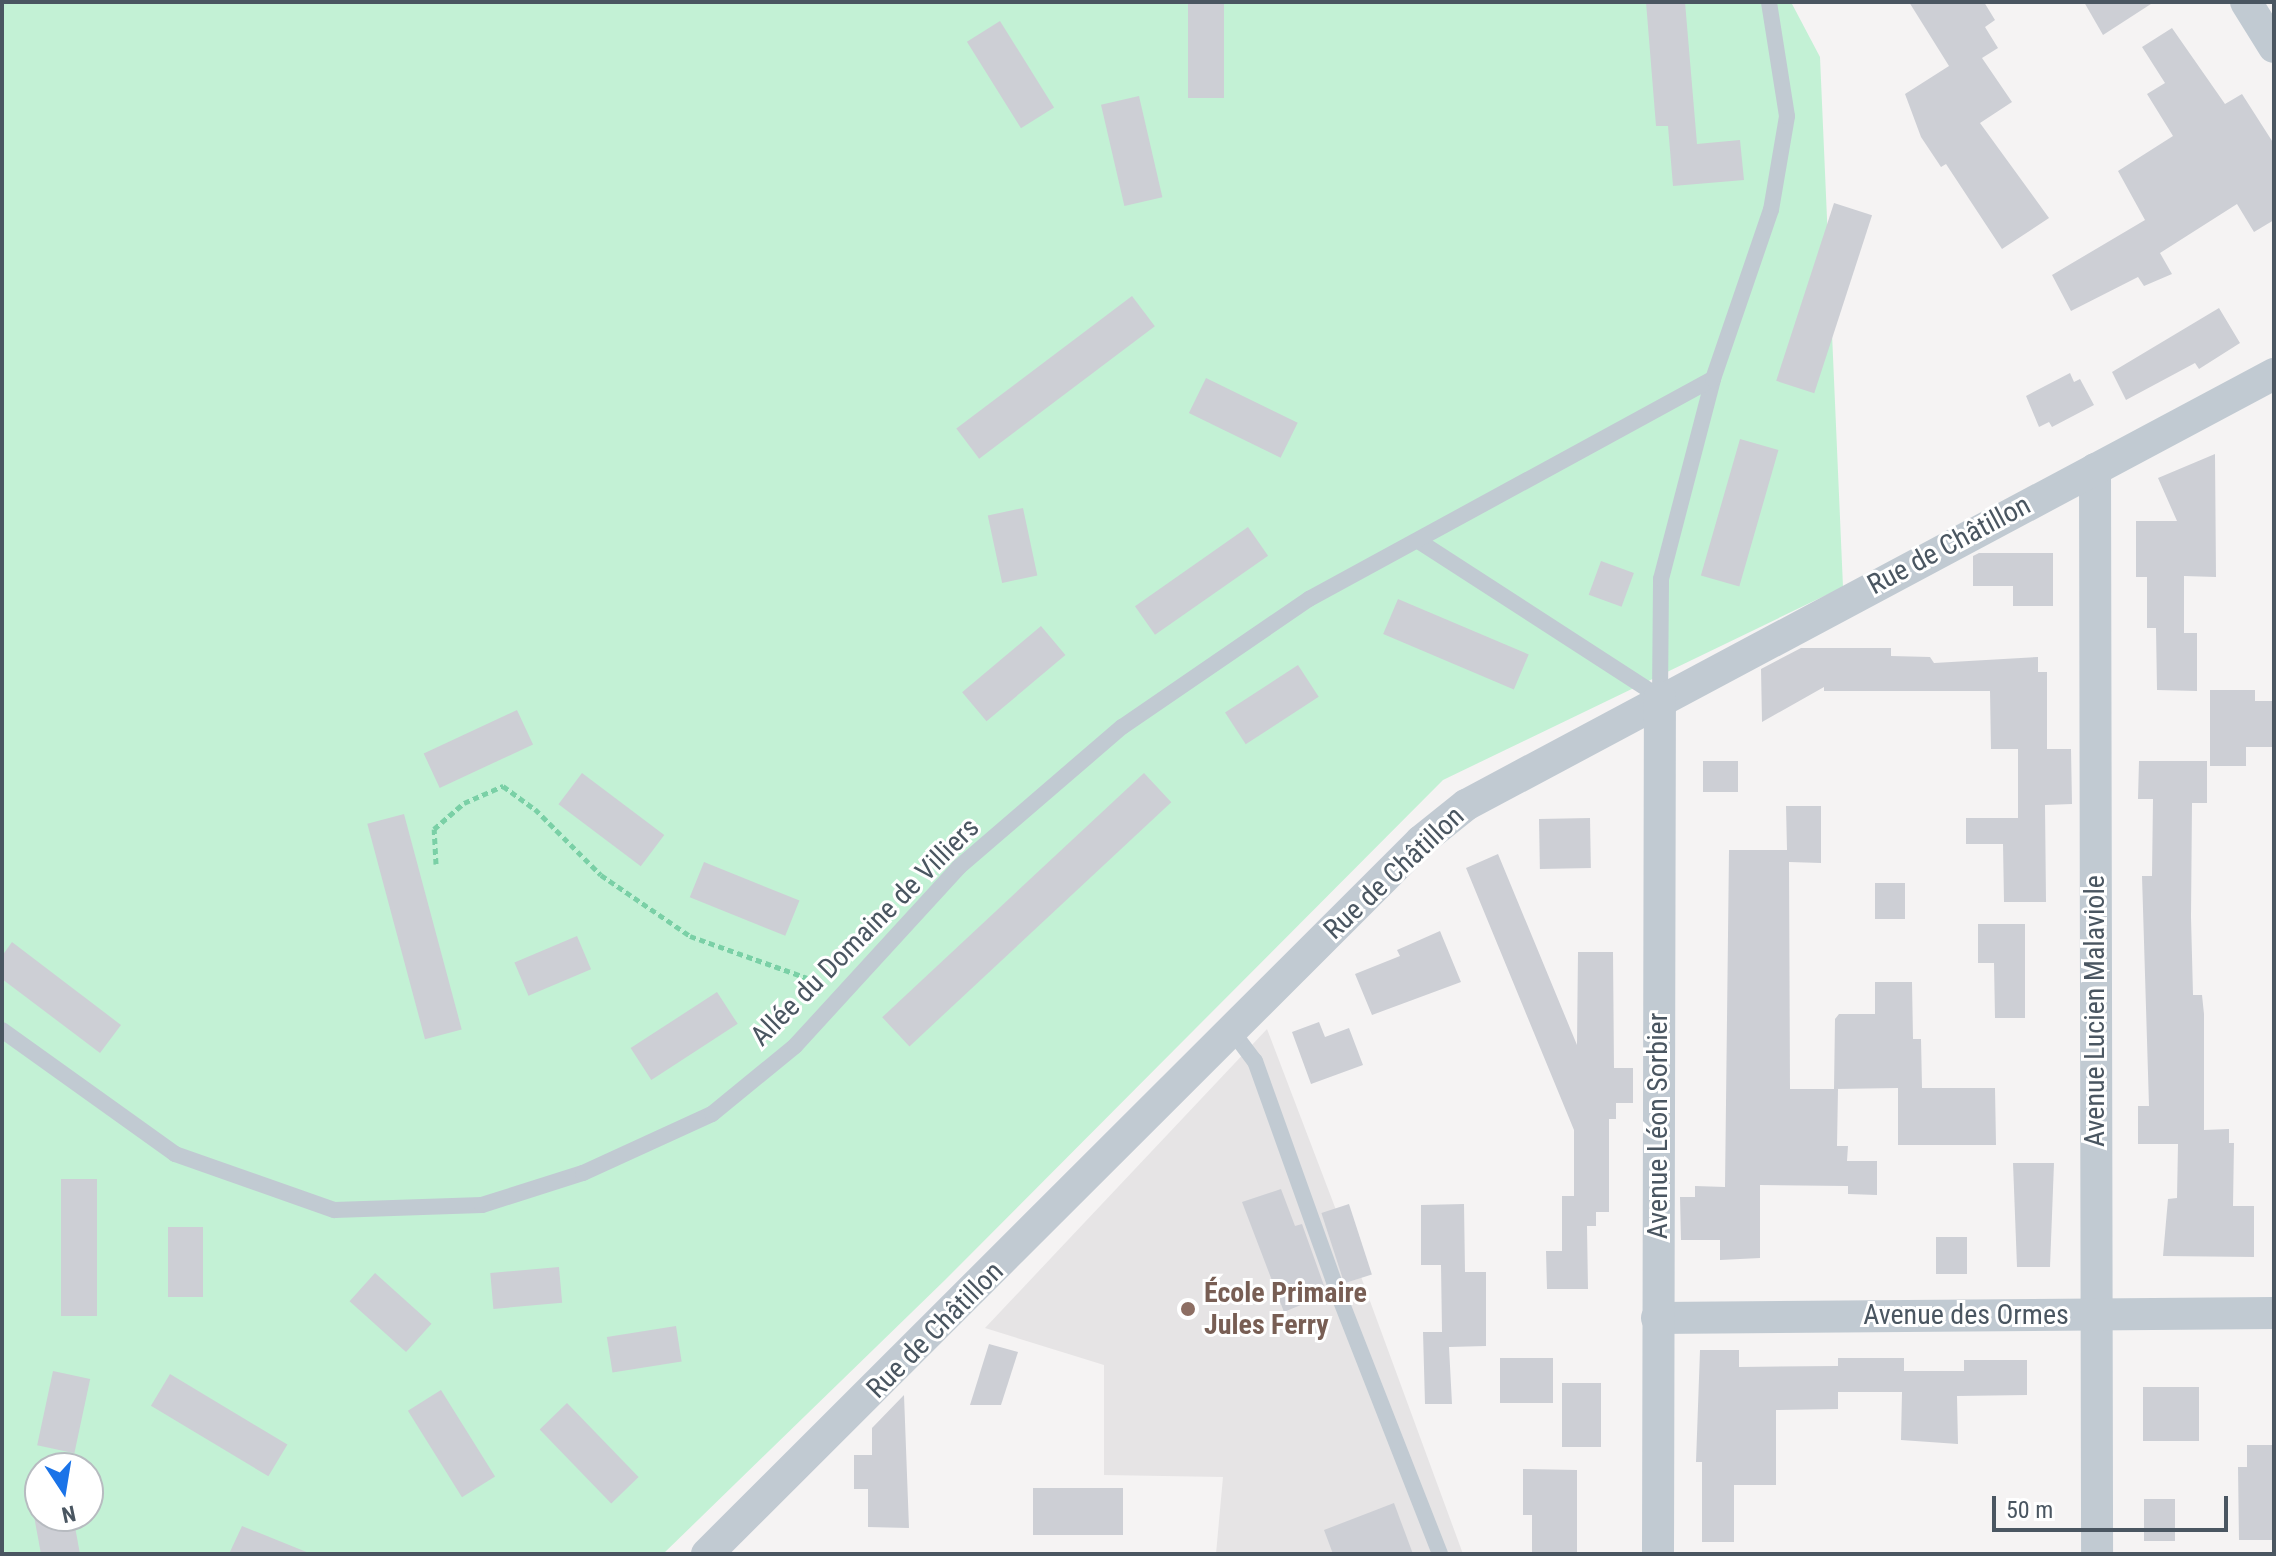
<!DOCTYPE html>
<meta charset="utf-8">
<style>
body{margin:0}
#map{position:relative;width:2276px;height:1556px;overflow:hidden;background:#f5f3f3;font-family:"Roboto Condensed",sans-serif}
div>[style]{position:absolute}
.education>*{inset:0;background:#e6e4e5}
.green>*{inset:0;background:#c3f1d5}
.building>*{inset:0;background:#cdcfd5;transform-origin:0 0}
.path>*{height:5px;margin-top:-2.5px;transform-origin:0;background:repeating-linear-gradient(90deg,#7ad0a6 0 6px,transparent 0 10px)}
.lane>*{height:16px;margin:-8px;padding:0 8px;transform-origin:8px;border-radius:8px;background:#c1cad2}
.street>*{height:32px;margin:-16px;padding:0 16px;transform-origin:16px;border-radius:16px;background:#c1cad2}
.dots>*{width:22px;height:22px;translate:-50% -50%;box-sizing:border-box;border:4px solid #fff;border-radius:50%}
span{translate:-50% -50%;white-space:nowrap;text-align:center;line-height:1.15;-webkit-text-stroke:6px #fff;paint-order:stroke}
.street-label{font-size:28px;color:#4a5661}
.education-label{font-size:28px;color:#785e54;font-weight:700}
.left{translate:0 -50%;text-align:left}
.frame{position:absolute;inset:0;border:4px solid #4a5661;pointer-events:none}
.north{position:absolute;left:24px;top:1452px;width:80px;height:80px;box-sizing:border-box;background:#fff;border:2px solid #b7bbc0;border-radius:50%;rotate:168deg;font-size:22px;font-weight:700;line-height:32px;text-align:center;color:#4a5661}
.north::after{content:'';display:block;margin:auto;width:28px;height:36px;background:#1a73e8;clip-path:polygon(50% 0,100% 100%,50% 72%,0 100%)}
.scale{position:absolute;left:1992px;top:1496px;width:236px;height:36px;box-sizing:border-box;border:4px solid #4a5661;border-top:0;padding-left:10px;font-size:24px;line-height:28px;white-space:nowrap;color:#4a5661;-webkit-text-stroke:6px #fff;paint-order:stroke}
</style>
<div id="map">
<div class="education">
<div style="clip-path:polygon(1267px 1029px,1349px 1244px,1463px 1554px,1216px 1554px,1223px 1477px,1104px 1475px,1104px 1365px,985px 1328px)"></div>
</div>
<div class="green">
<div style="clip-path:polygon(evenodd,2px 2px,1791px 2px,1820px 57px,1843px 587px,1443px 780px,946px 1279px,663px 1554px,2px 1554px,2px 2px,40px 1468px,88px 1468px,88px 1516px,40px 1516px,40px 1468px)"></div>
</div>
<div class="building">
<div style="left:1188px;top:2px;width:36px;height:96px"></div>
<div style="clip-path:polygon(1646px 2px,1685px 2px,1697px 144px,1740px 140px,1744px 180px,1673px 186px,1668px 126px,1656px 126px)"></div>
<div style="clip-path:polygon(1909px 2px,1984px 2px,1995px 20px,1985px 27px,1998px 48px,1982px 58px,2012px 102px,1980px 123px,2049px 218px,2002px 249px,1946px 164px,1941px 167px,1921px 137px,1905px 94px,1949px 66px)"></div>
<div style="clip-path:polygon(2084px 2px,2154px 2px,2103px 35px)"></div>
<div style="left:1000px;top:21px;width:102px;height:39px;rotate:58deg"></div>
<div style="clip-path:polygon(2172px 28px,2225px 104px,2242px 94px,2274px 144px,2274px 220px,2254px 232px,2237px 204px,2160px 253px,2172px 274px,2144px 286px,2138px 277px,2071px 311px,2052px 275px,2145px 220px,2118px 171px,2173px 136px,2147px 94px,2165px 83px,2142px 47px)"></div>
<div style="left:1139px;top:96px;width:104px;height:39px;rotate:77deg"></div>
<div style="left:1834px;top:203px;width:40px;height:187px;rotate:18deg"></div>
<div style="left:1132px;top:296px;width:38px;height:220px;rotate:53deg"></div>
<div style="clip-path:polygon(2219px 308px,2240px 343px,2199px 369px,2195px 363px,2126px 400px,2112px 372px)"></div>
<div style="clip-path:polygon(2070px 373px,2074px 382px,2080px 379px,2094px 405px,2052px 427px,2049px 422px,2039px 427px,2026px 396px)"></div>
<div style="left:1206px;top:378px;width:102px;height:39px;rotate:26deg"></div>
<div style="left:1740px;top:439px;width:40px;height:142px;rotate:16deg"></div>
<div style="clip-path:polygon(2215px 454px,2216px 577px,2184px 576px,2184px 633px,2197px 633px,2197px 691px,2157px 690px,2156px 628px,2147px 628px,2147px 577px,2136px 577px,2136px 521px,2177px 521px,2158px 478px)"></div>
<div style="left:1023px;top:508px;width:69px;height:36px;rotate:78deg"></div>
<div style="left:1248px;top:527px;width:35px;height:138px;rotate:55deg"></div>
<div style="clip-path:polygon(1979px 553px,2053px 553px,2053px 606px,2013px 606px,2013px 586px,1973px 586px,1973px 556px)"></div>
<div style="left:1601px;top:561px;width:35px;height:36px;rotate:20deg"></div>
<div style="left:1398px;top:599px;width:142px;height:38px;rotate:23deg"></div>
<div style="left:1041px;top:626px;width:38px;height:103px;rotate:50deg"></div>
<div style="clip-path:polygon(1801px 648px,1891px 648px,1891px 656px,1930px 657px,1934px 663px,2038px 657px,2038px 672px,2047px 672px,2047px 749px,2071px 749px,2072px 804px,2045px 805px,2046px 902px,2004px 902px,2003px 844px,1966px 844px,1966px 818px,2018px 818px,2018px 749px,1991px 749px,1990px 691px,1824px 691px,1824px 687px,1762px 722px,1761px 669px)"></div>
<div style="left:1298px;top:665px;width:38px;height:87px;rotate:57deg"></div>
<div style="clip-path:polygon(2210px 690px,2255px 690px,2255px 701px,2274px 701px,2274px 747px,2246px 747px,2246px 766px,2210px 766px)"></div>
<div style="left:517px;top:710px;width:38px;height:103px;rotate:65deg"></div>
<div style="left:1703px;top:761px;width:35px;height:31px"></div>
<div style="clip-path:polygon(2139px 761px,2207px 761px,2207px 803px,2192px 803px,2191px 917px,2193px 995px,2202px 995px,2204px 1014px,2204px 1130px,2229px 1129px,2229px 1143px,2234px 1143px,2233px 1206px,2254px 1206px,2254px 1257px,2163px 1256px,2168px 1199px,2177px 1198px,2178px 1144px,2138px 1144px,2138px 1106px,2149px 1106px,2142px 876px,2152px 876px,2153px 799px,2138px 799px)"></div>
<div style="left:582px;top:773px;width:103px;height:39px;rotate:37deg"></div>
<div style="left:1144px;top:773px;width:40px;height:358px;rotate:47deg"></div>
<div style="clip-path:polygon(1786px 806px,1821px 806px,1821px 863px,1789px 862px,1790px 1089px,1838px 1089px,1837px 1146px,1848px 1146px,1847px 1161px,1877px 1161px,1877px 1195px,1848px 1194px,1848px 1186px,1760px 1185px,1760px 1258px,1720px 1260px,1720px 1240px,1681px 1240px,1680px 1197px,1695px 1197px,1695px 1186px,1725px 1187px,1729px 850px,1787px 850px)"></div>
<div style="left:404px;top:814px;width:223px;height:38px;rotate:75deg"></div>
<div style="left:1590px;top:818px;width:50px;height:51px;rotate:89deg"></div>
<div style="clip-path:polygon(1498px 854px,1577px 1045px,1578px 952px,1613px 952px,1614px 1068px,1633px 1068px,1633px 1103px,1616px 1103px,1616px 1119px,1609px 1119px,1609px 1212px,1596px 1212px,1596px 1226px,1587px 1226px,1588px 1289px,1547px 1289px,1546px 1251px,1562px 1251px,1562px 1196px,1574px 1196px,1574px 1130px,1466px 868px)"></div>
<div style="left:704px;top:862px;width:103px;height:38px;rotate:22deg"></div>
<div style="left:1875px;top:883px;width:30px;height:36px"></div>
<div style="clip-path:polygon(1978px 924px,2025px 924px,2025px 1018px,1995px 1018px,1994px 963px,1978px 963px)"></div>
<div style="clip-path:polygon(1440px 931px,1461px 982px,1372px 1015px,1355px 974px,1400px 956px,1397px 950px)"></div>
<div style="left:577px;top:936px;width:36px;height:68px;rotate:67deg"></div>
<div style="clip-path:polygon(12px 942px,121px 1025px,100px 1053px,2px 979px,2px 956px)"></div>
<div style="clip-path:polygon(1875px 982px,1912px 982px,1913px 1039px,1921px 1039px,1922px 1088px,1995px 1088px,1996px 1145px,1898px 1145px,1898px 1088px,1834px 1089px,1835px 1019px,1839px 1014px,1875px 1014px)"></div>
<div style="left:717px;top:992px;width:38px;height:103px;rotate:57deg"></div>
<div style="clip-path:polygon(1319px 1022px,1325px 1037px,1349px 1028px,1363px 1065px,1311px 1084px,1292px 1032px)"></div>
<div style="clip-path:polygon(2013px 1163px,2054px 1163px,2050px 1267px,2017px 1267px)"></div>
<div style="left:61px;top:1179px;width:36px;height:137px"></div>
<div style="clip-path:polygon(1281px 1189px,1295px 1226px,1302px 1224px,1327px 1294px,1284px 1312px,1242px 1202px)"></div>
<div style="left:1349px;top:1204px;width:74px;height:29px;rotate:72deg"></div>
<div style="clip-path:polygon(1464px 1204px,1465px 1272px,1486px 1272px,1486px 1346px,1449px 1347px,1452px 1404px,1425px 1404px,1423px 1332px,1442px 1332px,1441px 1265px,1421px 1265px,1421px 1205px)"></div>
<div style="left:168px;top:1227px;width:35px;height:70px"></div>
<div style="left:1967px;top:1237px;width:37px;height:31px;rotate:90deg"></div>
<div style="left:559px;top:1267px;width:36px;height:69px;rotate:85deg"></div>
<div style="left:375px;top:1273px;width:76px;height:38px;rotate:42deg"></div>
<div style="left:676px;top:1326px;width:36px;height:70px;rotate:81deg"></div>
<div style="clip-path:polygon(989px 1344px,1018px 1352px,1001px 1405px,970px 1405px)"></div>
<div style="clip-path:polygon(1700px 1350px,1739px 1350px,1739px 1367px,1838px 1366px,1838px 1358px,1904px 1358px,1904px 1371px,1964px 1371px,1964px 1360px,2027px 1360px,2027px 1395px,1957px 1396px,1958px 1444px,1901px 1440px,1902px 1392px,1838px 1392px,1838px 1409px,1776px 1410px,1776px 1485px,1734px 1485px,1734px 1542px,1702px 1542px,1702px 1462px,1696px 1462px)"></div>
<div style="left:1500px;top:1358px;width:53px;height:45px"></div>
<div style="left:53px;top:1371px;width:38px;height:76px;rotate:12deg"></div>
<div style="left:170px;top:1374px;width:137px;height:37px;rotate:31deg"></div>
<div style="left:1562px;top:1383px;width:39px;height:64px"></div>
<div style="left:2143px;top:1387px;width:56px;height:54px"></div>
<div style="left:441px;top:1390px;width:102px;height:39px;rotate:58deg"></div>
<div style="clip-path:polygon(904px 1395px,909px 1528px,868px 1527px,868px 1489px,854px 1489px,854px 1455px,872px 1455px,872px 1428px)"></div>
<div style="left:567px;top:1403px;width:103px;height:38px;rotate:46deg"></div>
<div style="clip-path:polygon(2247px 1445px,2274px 1445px,2274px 1540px,2239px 1540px,2238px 1467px,2247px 1467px)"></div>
<div style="clip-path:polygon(1523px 1469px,1577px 1470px,1577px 1554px,1532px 1554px,1532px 1515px,1523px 1515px)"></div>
<div style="left:1033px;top:1488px;width:90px;height:47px"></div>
<div style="left:2144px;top:1499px;width:31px;height:42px"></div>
<div style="clip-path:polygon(1394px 1503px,1413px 1554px,1333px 1554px,1324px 1530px)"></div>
<div style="clip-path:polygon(34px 1516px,73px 1516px,80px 1554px,41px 1554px)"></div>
<div style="clip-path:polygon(242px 1526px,309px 1553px,309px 1554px,229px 1554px)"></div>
</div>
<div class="path">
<div style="left:436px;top:864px;width:35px;rotate:-93deg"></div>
<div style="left:434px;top:829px;width:40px;rotate:-41deg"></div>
<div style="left:464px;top:803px;width:43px;rotate:-23.6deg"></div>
<div style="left:503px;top:786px;width:39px;rotate:36deg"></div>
<div style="left:535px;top:809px;width:93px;rotate:45deg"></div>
<div style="left:601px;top:875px;width:108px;rotate:34.4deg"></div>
<div style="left:690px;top:936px;width:139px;rotate:19.7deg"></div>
</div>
<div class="lane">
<div style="left:1420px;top:542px;width:286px;rotate:32.9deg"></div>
<div style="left:1660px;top:697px;width:118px;rotate:-89.5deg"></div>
<div style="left:1661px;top:579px;width:207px;rotate:-75.4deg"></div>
<div style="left:2px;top:1030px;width:213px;rotate:35.6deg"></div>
<div style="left:175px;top:1154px;width:169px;rotate:19.4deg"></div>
<div style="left:334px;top:1210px;width:148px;rotate:-1.9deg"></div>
<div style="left:482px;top:1205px;width:106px;rotate:-17.6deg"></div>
<div style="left:583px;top:1173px;width:142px;rotate:-24.6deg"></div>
<div style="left:712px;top:1114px;width:107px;rotate:-39.3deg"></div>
<div style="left:795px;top:1046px;width:243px;rotate:-47.5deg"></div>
<div style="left:959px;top:867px;width:215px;rotate:-40.7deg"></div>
<div style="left:1122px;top:727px;width:227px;rotate:-34.4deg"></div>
<div style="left:1309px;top:599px;width:460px;rotate:-28.6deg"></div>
<div style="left:1713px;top:379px;width:179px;rotate:-71.1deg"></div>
<div style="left:1771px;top:210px;width:95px;rotate:-80.3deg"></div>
<div style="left:1787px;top:116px;width:115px;rotate:-99deg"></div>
<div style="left:1232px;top:1031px;width:38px;rotate:53deg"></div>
<div style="left:1255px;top:1061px;width:250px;rotate:70.3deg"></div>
<div style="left:1339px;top:1296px;width:277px;rotate:68.6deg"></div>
</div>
<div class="street">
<div style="left:2246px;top:2px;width:53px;rotate:58.1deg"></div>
<div style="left:2095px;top:469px;width:1085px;rotate:89.89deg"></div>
<div style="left:1657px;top:1318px;width:617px;rotate:-0.46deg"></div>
<div style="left:707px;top:1554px;width:1009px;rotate:-44.96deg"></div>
<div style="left:1421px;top:841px;width:58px;rotate:-38.7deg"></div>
<div style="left:1466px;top:805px;width:916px;rotate:-28.08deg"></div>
<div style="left:1658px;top:1554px;width:857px;rotate:-89.87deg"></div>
</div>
<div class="dots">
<div style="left:1188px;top:1309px;background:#8d6e63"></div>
</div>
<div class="street-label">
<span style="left:1949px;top:545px;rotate:-28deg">Rue de Châtillon</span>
<span style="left:1394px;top:873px;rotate:-43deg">Rue de Châtillon</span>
<span style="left:865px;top:932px;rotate:-45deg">Allée du Domaine de Villiers</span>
<span style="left:2095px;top:1011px;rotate:-90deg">Avenue Lucien Malaviole</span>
<span style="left:1658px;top:1126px;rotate:-90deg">Avenue Léon Sorbier</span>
<span style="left:1966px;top:1315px">Avenue des Ormes</span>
<span style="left:935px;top:1330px;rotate:-45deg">Rue de Châtillon</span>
</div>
<div class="education-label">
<span class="left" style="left:1204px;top:1309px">École Primaire<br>Jules Ferry</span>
</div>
<div class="frame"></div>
<div class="north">N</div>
<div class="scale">50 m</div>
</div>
